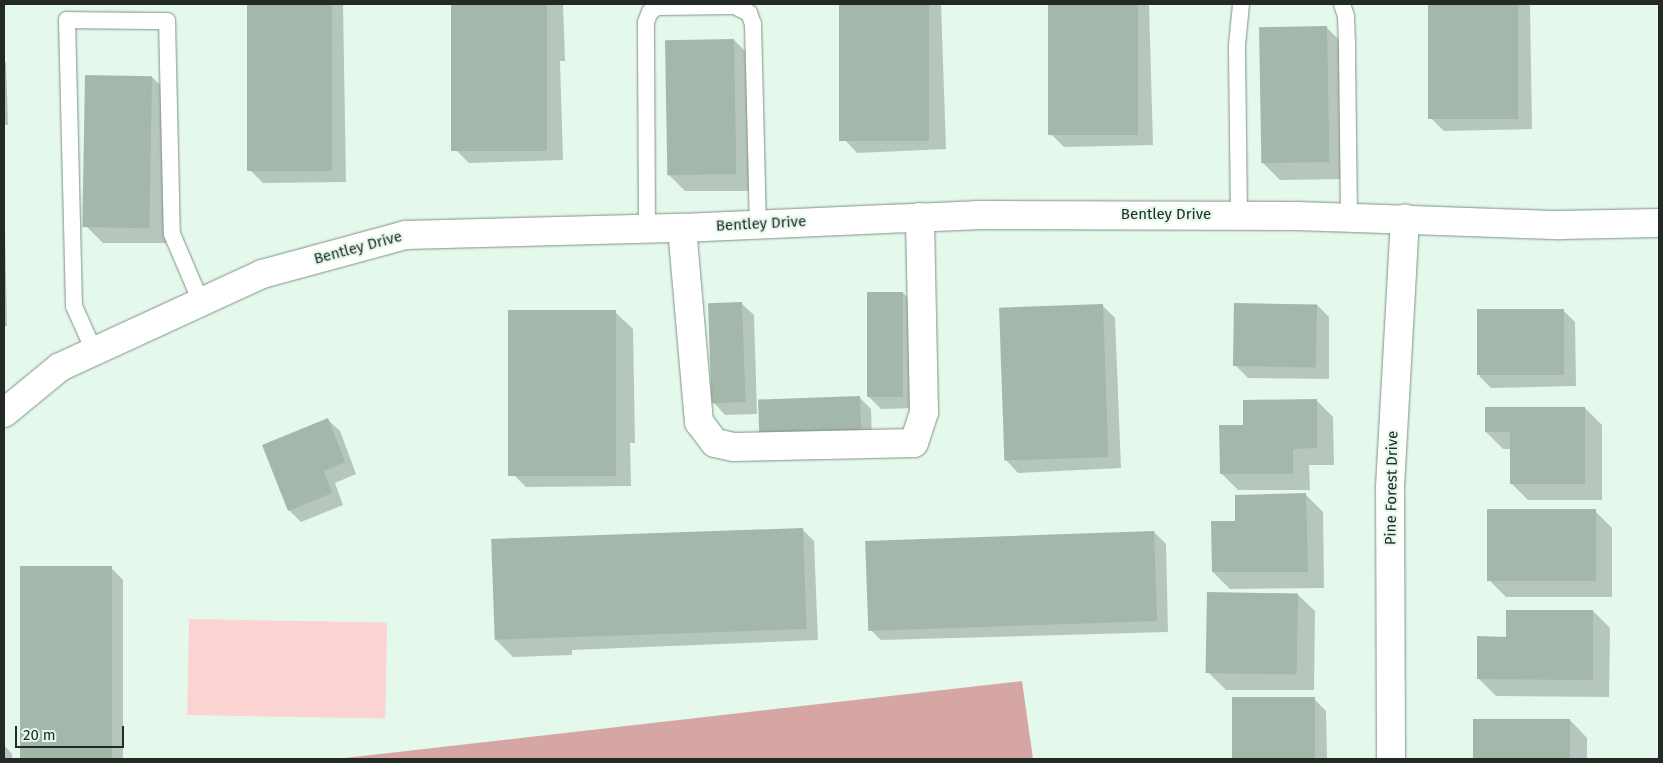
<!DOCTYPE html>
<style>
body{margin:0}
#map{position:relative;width:1663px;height:763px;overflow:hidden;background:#e4f8eb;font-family:"Fira Sans",sans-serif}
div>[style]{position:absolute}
.green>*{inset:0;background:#fbd3d2;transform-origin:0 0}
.forest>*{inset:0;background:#d6a6a5}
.shadow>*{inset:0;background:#0003}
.building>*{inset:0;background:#a4b7ab;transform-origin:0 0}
.roads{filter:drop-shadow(0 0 1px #809287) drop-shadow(0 0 1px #809287)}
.lane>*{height:16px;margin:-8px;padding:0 8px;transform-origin:8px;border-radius:8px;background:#fff}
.street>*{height:28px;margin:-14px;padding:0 14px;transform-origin:14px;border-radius:14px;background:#fff}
span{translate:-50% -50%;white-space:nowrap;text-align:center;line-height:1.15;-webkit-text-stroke:4px #e4f8eb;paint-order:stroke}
.street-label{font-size:15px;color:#232a26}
.frame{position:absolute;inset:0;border:5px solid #232a26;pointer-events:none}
.scale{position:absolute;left:15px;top:726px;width:109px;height:22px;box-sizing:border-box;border:2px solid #232a26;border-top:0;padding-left:6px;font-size:15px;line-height:18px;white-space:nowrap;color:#232a26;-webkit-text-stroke:4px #e4f8eb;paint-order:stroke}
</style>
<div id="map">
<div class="green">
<div style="left:189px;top:619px;width:198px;height:96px;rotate:1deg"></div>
</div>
<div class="forest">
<div style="clip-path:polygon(1022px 681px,1033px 759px,336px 759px)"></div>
</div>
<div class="shadow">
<div style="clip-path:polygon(248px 4px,343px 4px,346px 182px,263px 183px,251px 171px)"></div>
<div style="clip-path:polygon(453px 4px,563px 4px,565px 61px,560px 61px,563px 160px,469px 163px,457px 151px)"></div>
<div style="clip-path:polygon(840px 4px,941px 4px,946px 149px,857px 153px,845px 140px)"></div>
<div style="clip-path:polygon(1049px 4px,1149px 4px,1153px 145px,1064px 147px,1052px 135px)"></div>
<div style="clip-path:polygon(1429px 4px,1530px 4px,1532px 129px,1444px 131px,1432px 119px)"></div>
<div style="clip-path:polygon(1326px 27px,1343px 44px,1346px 179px,1280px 180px,1263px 163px)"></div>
<div style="clip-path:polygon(734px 40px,751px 57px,753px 191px,685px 191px,668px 174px)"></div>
<div style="clip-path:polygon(4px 60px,6px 63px,8px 125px,4px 125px)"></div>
<div style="clip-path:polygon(152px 77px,169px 94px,168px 243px,103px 243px,86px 226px)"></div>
<div style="clip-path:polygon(4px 181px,7px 326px,4px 326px)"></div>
<div style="clip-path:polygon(903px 293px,915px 305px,916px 408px,881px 409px,869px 397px)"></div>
<div style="clip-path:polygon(741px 303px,754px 315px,757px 414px,725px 415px,713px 402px)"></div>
<div style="clip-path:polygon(1317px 305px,1329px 317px,1329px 379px,1248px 378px,1236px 366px)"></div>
<div style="clip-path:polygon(1103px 306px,1115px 318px,1121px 468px,1018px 473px,1006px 460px)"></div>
<div style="clip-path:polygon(1563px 310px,1575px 322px,1576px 386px,1491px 388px,1479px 376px)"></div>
<div style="clip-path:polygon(615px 312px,633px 329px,635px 443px,630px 443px,631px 486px,526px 487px,514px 475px)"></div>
<div style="clip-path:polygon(859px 397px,871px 409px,872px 445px,772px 448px)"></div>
<div style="clip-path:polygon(1316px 400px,1333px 417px,1334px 465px,1309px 465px,1310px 490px,1238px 490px,1221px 473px,1245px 426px)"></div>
<div style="clip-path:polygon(1585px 408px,1602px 425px,1602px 500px,1528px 500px,1511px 483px,1511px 449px,1503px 449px,1486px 432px)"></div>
<div style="clip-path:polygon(327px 419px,340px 431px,356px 474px,335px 483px,343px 505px,301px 522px,289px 510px)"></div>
<div style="clip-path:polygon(1306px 495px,1323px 512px,1324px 588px,1230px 589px,1213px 572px,1236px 522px)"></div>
<div style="clip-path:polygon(1595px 511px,1612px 528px,1612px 597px,1506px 597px,1489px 580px)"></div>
<div style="clip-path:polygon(802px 529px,814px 541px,818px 640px,572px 650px,572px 655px,513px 657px,496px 640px)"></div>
<div style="clip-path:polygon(1154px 532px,1166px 544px,1168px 632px,881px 640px,869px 628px)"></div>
<div style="clip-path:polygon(21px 568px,111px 568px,123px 580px,123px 759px,21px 759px)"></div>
<div style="clip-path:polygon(1297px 594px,1315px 611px,1314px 690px,1226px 690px,1208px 672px)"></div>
<div style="clip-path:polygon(1593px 611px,1610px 628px,1609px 697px,1496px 696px,1479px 679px,1507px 638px)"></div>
<div style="clip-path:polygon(1314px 699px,1326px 711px,1327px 759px,1234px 759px,1234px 700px)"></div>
<div style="clip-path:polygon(1474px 720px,1570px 720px,1587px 738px,1587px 759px,1474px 759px)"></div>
<div style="clip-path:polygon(4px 745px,12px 754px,12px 759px,4px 759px)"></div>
</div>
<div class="building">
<div style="left:247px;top:4px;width:85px;height:167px"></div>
<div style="left:451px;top:4px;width:96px;height:147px"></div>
<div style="left:839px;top:4px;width:90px;height:137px"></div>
<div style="left:1048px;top:4px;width:90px;height:131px"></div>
<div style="left:1428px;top:4px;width:90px;height:115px"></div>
<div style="left:1327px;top:26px;width:136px;height:68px;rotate:89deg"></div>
<div style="left:734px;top:39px;width:135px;height:69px;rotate:89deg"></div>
<div style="left:85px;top:75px;width:67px;height:152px;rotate:1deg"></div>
<div style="left:867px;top:292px;width:36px;height:105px"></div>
<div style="left:742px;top:302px;width:100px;height:34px;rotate:88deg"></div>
<div style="left:1234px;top:303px;width:83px;height:63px;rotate:1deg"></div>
<div style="left:1103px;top:304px;width:153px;height:104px;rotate:88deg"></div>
<div style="left:1564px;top:309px;width:66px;height:87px;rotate:90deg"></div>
<div style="left:508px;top:310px;width:108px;height:166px"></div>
<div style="left:860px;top:396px;width:37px;height:102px;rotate:88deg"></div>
<div style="clip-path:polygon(1317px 399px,1317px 448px,1293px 449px,1293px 474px,1220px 474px,1219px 425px,1243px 425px,1243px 400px)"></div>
<div style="clip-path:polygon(1485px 407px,1585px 407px,1585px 484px,1510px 484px,1510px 432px,1485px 432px)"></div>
<div style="clip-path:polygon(328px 418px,345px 462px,324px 471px,332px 493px,288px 511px,262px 445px)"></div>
<div style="clip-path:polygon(1306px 493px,1308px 572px,1212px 572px,1211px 521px,1235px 521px,1235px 495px)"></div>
<div style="left:1487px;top:509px;width:109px;height:72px"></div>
<div style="left:803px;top:528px;width:101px;height:312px;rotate:88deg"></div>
<div style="left:1154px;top:531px;width:90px;height:289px;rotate:88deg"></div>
<div style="left:20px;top:566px;width:92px;height:193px"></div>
<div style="left:1207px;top:592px;width:91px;height:81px;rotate:1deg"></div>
<div style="clip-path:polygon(1506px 610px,1593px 610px,1593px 680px,1477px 679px,1477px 636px,1506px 637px)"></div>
<div style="left:1315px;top:697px;width:62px;height:83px;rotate:90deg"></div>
<div style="left:1473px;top:719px;width:97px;height:40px"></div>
</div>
<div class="roads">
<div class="lane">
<div style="left:1342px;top:4px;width:13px;rotate:72deg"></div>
<div style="left:1346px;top:16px;width:37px;rotate:88deg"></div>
<div style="left:1347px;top:53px;width:164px;rotate:89.3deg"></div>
<div style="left:1239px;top:216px;width:171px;rotate:-90.7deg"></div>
<div style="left:1237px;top:45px;width:41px;rotate:-84.4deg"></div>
<div style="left:647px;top:229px;width:207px;rotate:-90.3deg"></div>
<div style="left:646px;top:22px;width:11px;rotate:-68deg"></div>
<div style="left:650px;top:12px;width:9px;rotate:-36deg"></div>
<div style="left:657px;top:7px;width:78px;rotate:-0.7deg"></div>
<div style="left:735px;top:6px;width:16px;rotate:27deg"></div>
<div style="left:749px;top:13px;width:12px;rotate:70deg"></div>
<div style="left:753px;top:24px;width:201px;rotate:88.6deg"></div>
<div style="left:94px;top:351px;width:49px;rotate:-114deg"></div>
<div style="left:74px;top:306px;width:286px;rotate:-91.4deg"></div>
<div style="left:67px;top:20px;width:100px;rotate:0.6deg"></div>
<div style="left:167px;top:21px;width:213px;rotate:88.7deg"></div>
<div style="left:172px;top:234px;width:74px;rotate:66.9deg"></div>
</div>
<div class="street">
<div style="left:682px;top:228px;width:195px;rotate:85deg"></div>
<div style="left:699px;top:422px;width:26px;rotate:53deg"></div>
<div style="left:715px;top:443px;width:19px;rotate:12deg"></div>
<div style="left:734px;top:447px;width:180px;rotate:-1.3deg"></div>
<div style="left:914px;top:443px;width:33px;rotate:-72deg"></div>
<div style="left:924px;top:412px;width:195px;rotate:-91.2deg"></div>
<div style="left:4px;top:413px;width:72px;rotate:-39.4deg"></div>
<div style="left:60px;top:367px;width:222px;rotate:-24.7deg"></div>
<div style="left:262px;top:274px;width:149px;rotate:-15.2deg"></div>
<div style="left:406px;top:235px;width:276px;rotate:-1.5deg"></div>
<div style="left:682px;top:228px;width:294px;rotate:-2.5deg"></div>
<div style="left:976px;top:215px;width:321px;rotate:0.2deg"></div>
<div style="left:1297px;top:216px;width:263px;rotate:2deg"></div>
<div style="left:1560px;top:225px;width:99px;rotate:-1.2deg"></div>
<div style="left:1391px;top:759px;width:272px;rotate:-90.2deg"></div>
<div style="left:1390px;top:487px;width:269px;rotate:-86.8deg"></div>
</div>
</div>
<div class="street-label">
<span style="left:1166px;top:215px">Bentley Drive</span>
<span style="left:761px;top:224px;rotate:-3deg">Bentley Drive</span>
<span style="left:358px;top:248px;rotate:-15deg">Bentley Drive</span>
<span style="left:1392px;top:488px;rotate:-89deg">Pine Forest Drive</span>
</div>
<div class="frame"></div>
<div class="scale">20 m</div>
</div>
